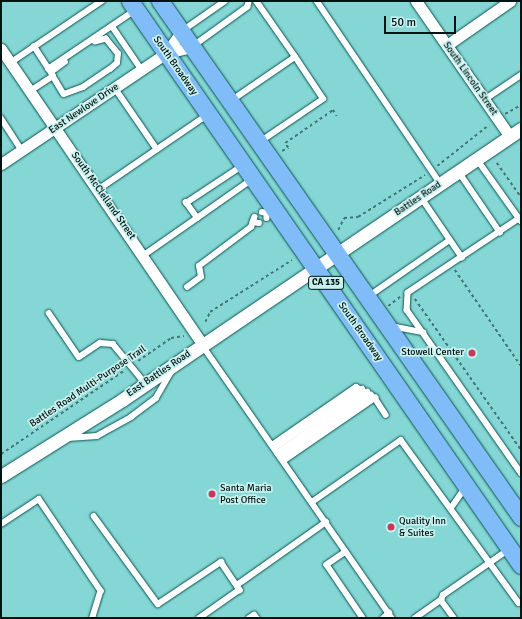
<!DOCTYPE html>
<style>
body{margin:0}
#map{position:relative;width:522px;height:619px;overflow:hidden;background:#84d7d4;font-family:Signika,sans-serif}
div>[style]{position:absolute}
.path>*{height:1.5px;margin-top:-0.75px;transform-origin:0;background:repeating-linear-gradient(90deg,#427574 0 3px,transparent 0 6px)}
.roads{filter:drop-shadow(0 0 1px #0a5352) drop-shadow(0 0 1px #0a5352)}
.service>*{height:5.5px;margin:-2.75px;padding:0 2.75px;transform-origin:2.75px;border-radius:2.75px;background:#fff}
.minor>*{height:11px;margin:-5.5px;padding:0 5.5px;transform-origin:5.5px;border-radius:5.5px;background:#fff}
.tertiary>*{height:13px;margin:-6.5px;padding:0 6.5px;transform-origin:6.5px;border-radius:6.5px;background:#fff}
.primary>*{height:17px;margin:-8.5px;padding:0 8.5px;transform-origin:8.5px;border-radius:8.5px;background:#80bcf8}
.dots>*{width:11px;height:11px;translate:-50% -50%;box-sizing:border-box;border:2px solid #c8f0ee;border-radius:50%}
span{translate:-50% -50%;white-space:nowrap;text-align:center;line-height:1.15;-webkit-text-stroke:3.5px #c8f0ee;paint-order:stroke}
.shield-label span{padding:1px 3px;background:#c8f0ee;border:1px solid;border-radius:3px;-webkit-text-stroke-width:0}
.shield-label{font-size:9px;color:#001313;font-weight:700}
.street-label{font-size:10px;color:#001313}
.poi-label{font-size:10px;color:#001313}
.right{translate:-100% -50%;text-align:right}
.left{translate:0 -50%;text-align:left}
.frame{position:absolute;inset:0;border:2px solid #001313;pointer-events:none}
.scale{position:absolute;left:384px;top:16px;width:72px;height:18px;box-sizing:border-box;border:2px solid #001313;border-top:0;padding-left:5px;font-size:12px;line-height:14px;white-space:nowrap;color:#001313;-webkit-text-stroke:3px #c8f0ee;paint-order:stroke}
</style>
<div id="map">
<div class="path">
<div style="left:505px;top:114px;width:18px;rotate:-29deg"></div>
<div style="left:282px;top:151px;width:7px;rotate:-27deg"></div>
<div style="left:288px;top:148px;width:6px;rotate:-121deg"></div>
<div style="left:285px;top:143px;width:58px;rotate:-34.5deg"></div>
<div style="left:333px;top:110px;width:7px;rotate:56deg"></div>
<div style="left:497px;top:163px;width:42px;rotate:54.8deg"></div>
<div style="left:437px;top:166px;width:66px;rotate:-38.3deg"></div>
<div style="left:338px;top:230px;width:13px;rotate:-63deg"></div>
<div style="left:344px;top:218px;width:14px;rotate:-4deg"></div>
<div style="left:358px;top:217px;width:79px;rotate:-32.1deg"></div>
<div style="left:455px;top:270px;width:116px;rotate:55.5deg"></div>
<div style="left:415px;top:299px;width:184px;rotate:54.9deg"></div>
<div style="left:388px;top:306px;width:15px;rotate:-37deg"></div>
<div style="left:205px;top:322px;width:11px;rotate:-63deg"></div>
<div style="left:210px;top:312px;width:97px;rotate:-32.4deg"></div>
<div style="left:138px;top:361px;width:40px;rotate:-34.9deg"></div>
<div style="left:171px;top:338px;width:13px;rotate:-9deg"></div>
<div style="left:1px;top:454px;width:150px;rotate:-34.1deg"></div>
</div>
<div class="roads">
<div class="service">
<div style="left:317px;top:1px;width:221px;rotate:55.9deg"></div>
<div style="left:112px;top:26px;width:53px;rotate:55.7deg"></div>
<div style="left:182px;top:31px;width:52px;rotate:-34.9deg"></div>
<div style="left:193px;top:46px;width:67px;rotate:-35.8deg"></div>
<div style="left:247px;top:7px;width:6px;rotate:-72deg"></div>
<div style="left:10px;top:63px;width:111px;rotate:-34deg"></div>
<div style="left:48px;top:69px;width:104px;rotate:-34deg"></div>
<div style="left:51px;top:72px;width:17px;rotate:-36deg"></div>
<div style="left:53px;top:76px;width:21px;rotate:59deg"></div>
<div style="left:64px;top:94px;width:20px;rotate:-20deg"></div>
<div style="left:83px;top:87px;width:32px;rotate:-34deg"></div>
<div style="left:110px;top:69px;width:9px;rotate:-41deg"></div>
<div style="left:117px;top:63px;width:9px;rotate:-84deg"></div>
<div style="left:118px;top:54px;width:19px;rotate:-129deg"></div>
<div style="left:106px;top:39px;width:11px;rotate:165deg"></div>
<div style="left:115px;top:88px;width:74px;rotate:55.5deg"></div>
<div style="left:30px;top:91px;width:27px;rotate:-33deg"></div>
<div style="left:53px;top:76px;width:35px;rotate:-123deg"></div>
<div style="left:232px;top:100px;width:76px;rotate:-34.3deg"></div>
<div style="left:295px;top:57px;width:68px;rotate:-124.9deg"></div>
<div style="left:484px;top:100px;width:45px;rotate:-34deg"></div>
<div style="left:1px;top:118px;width:38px;rotate:57deg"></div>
<div style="left:261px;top:141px;width:75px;rotate:-34.1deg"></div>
<div style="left:323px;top:99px;width:50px;rotate:-123.7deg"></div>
<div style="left:477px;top:159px;width:76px;rotate:54.6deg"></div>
<div style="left:459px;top:172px;width:73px;rotate:55.7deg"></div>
<div style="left:99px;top:189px;width:131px;rotate:-34.4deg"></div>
<div style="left:421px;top:197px;width:73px;rotate:55.7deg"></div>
<div style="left:262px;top:212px;width:5px;rotate:11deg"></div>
<div style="left:267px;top:213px;width:5px;rotate:90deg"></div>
<div style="left:255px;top:217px;width:5px;rotate:112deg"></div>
<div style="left:253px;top:222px;width:6px;rotate:9deg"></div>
<div style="left:197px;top:218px;width:66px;rotate:-35.1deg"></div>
<div style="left:519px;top:219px;width:133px;rotate:146.3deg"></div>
<div style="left:408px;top:293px;width:17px;rotate:93deg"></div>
<div style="left:407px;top:310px;width:199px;rotate:55deg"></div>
<div style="left:144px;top:255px;width:65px;rotate:-34.9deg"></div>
<div style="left:197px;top:218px;width:19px;rotate:-126deg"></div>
<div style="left:186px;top:203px;width:67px;rotate:-33.5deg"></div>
<div style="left:187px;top:287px;width:17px;rotate:-36deg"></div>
<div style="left:201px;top:277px;width:11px;rotate:-100deg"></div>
<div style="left:199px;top:266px;width:65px;rotate:-36.9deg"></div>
<div style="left:251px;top:227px;width:5px;rotate:-68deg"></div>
<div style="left:369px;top:296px;width:98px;rotate:-34.7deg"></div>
<div style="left:49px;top:313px;width:53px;rotate:55.7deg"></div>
<div style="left:79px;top:357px;width:25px;rotate:-34deg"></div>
<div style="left:100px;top:343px;width:13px;rotate:4deg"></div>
<div style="left:113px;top:344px;width:50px;rotate:50.6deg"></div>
<div style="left:391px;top:326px;width:33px;rotate:11deg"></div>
<div style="left:203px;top:346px;width:331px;rotate:55.2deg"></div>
<div style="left:68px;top:438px;width:29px;rotate:-4deg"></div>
<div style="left:97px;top:436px;width:39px;rotate:-29deg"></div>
<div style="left:131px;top:417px;width:31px;rotate:-37deg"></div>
<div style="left:156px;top:398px;width:32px;rotate:-60deg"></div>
<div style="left:272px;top:445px;width:102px;rotate:-34.6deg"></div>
<div style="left:356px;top:387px;width:22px;rotate:30deg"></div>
<div style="left:375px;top:398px;width:20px;rotate:57deg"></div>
<div style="left:274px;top:448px;width:106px;rotate:-33.8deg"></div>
<div style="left:277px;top:453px;width:109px;rotate:-34.1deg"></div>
<div style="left:280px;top:457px;width:110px;rotate:-34.3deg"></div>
<div style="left:283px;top:461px;width:112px;rotate:-34.4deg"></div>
<div style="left:312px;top:502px;width:108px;rotate:-34.9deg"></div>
<div style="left:401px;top:440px;width:201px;rotate:54.1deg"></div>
<div style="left:451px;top:508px;width:24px;rotate:-55deg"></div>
<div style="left:94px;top:516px;width:109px;rotate:54deg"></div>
<div style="left:158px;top:604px;width:76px;rotate:-33.7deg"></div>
<div style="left:221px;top:562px;width:34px;rotate:56deg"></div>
<div style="left:240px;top:590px;width:49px;rotate:145deg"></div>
<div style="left:1px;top:524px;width:45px;rotate:-33.3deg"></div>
<div style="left:39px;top:499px;width:111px;rotate:56deg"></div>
<div style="left:101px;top:591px;width:28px;rotate:107deg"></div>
<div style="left:346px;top:552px;width:23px;rotate:146deg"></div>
<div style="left:327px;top:565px;width:64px;rotate:55.8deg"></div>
<div style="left:237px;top:585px;width:109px;rotate:-35.3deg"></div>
<div style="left:441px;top:600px;width:5px;rotate:-68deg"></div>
<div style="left:443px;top:595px;width:79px;rotate:-34.7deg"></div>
<div style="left:249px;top:618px;width:6px;rotate:-31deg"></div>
<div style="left:254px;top:615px;width:4px;rotate:45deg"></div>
<div style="left:383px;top:618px;width:8px;rotate:-40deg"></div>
<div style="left:415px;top:618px;width:32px;rotate:-35deg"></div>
<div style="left:441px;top:600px;width:22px;rotate:54deg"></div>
</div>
<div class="minor">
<div style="left:416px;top:1px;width:165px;rotate:55.3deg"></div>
<div style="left:447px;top:45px;width:77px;rotate:-34.9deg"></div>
<div style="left:1px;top:49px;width:358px;rotate:55.7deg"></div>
<div style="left:166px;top:53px;width:26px;rotate:-54deg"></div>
<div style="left:1px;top:164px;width:199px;rotate:-33.9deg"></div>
<div style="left:166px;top:53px;width:27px;rotate:-13deg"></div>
</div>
<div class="tertiary">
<div style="left:1px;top:476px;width:143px;rotate:-32.1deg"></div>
<div style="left:122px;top:400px;width:482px;rotate:-34.2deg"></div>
</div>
<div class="primary">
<div style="left:130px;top:1px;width:686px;rotate:55.27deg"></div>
<div style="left:160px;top:1px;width:630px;rotate:55.02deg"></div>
</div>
</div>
<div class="dots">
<div style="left:472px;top:353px;background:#c83858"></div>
<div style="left:212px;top:494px;background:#c83858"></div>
<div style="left:391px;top:527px;background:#c83858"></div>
</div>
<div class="shield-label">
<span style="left:326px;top:283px">CA 135</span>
</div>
<div class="street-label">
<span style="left:175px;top:66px;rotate:55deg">South Broadway</span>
<span style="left:470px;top:79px;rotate:55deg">South Lincoln Street</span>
<span style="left:84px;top:109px;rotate:-34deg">East Newlove Drive</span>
<span style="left:103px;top:196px;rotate:55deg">South McClelland Street</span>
<span style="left:418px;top:199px;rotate:-34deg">Battles Road</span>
<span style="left:360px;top:332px;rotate:55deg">South Broadway</span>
<span style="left:159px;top:374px;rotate:-34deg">East Battles Road</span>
<span style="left:88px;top:387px;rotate:-34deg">Battles Road Multi-Purpose Trail</span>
</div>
<div class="poi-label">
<span class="right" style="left:464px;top:353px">Stowell Center</span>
<span class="left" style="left:220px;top:494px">Santa Maria<br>Post Office</span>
<span class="left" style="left:399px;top:527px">Quality Inn<br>&amp; Suites</span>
</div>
<div class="frame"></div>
<div class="scale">50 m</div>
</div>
